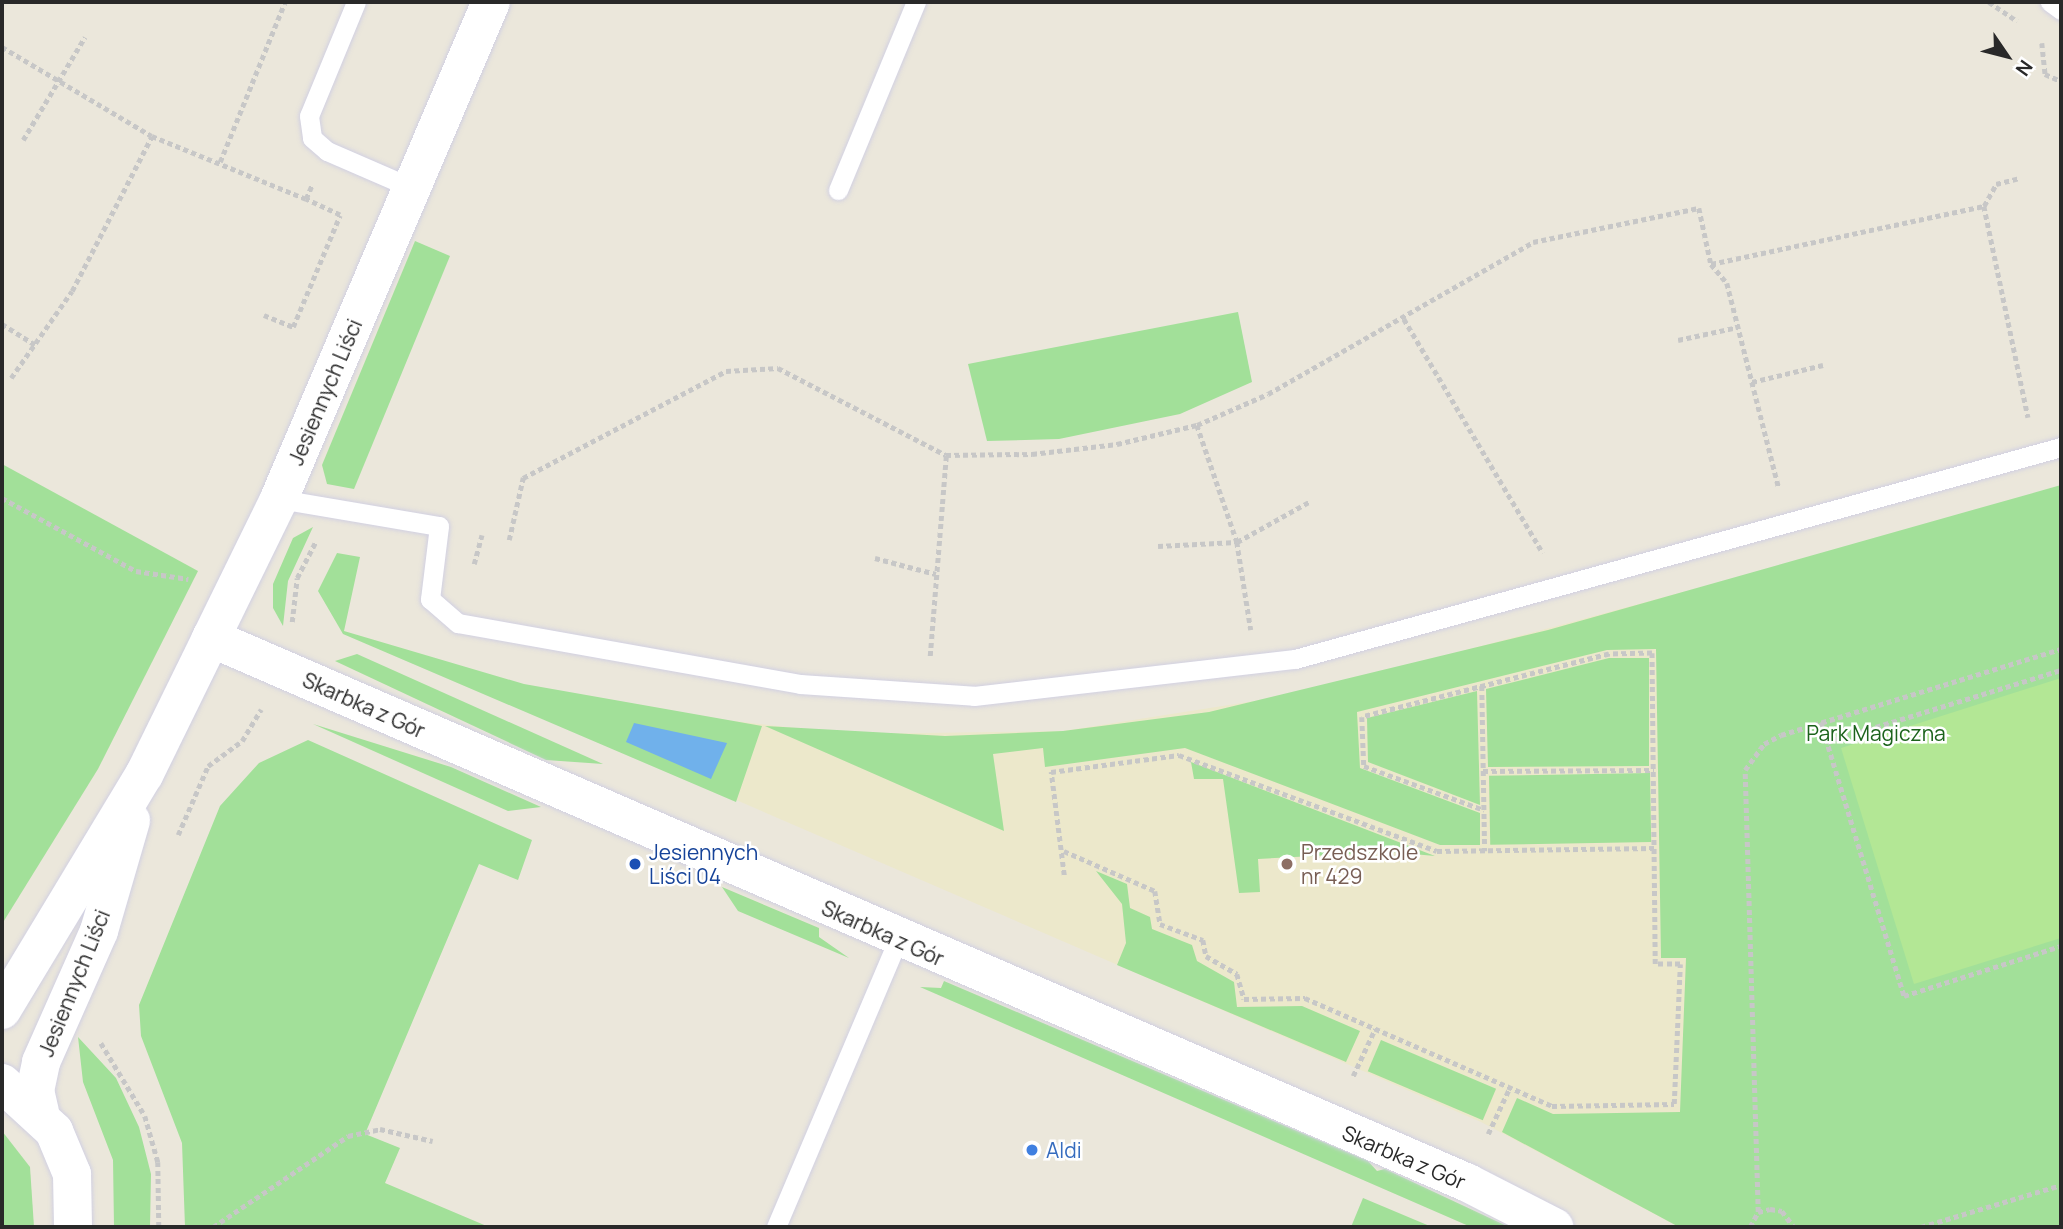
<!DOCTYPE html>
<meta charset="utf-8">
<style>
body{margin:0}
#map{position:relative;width:2063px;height:1229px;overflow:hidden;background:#ebe7db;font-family:Manrope,sans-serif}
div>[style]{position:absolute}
.education>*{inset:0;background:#ece8cb}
.green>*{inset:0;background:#a2e099;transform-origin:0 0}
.pitch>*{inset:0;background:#b3e795}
.water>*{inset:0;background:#70b1eb}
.path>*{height:4.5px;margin-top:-2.25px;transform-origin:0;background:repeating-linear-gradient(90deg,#c7c7c7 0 5px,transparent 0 8.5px)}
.roads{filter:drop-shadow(0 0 2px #d1d0e2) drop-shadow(0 0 2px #d1d0e2)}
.service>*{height:19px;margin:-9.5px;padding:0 9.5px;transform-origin:9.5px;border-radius:9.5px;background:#fff}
.minor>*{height:38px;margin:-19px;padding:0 19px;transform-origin:19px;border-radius:19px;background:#fff}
.tertiary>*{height:38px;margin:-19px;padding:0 19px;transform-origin:19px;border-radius:19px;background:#fff}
.dots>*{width:19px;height:19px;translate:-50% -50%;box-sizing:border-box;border:4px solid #fff;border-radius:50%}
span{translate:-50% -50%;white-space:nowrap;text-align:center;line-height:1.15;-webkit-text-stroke:5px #fff;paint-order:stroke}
.street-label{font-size:21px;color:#292929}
.park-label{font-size:21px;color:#1c631c}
.transit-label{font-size:21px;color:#164399}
.left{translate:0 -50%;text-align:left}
.education-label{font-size:21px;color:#785e54}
.shop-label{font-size:21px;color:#366cbe}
.frame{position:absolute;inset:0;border:4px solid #292929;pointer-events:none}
.north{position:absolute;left:1972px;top:21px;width:70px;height:70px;-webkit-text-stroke:5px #fff;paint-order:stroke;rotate:125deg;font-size:19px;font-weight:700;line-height:28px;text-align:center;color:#292929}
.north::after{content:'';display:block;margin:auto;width:24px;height:32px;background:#292929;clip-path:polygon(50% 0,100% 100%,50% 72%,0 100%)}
</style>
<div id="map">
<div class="education">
<div style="clip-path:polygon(1687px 591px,1700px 1227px,1679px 1227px,1481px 1122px,565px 726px,577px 696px,673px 714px,848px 734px,1063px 731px,1306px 693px)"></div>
</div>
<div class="green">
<div style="clip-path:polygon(415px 241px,450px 256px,354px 489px,327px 484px,322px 465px)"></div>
<div style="clip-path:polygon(1238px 312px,1252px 382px,1180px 414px,1059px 439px,987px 441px,968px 364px)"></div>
<div style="clip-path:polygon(2px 464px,198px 571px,98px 769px,2px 924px)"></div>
<div style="clip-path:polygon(2061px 485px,2061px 1227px,1679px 1227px,1502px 1132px,1517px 1098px,1553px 1114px,1680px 1112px,1686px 958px,1661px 958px,1656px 649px,1607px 650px,1357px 712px,1360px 768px,1480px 813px,1480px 845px,1440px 845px,1185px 748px,1045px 767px,1043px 748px,993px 754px,1004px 831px,765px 726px,945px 736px,1063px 731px,1209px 712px,1548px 630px)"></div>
<div style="clip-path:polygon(313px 527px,288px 581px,283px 626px,273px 608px,273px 584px,293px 538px)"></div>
<div style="clip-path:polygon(337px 553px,360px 557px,344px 631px,524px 684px,762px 726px,736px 802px,343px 634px,318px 591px)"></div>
<div style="clip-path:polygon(357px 654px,603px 764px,546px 760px,335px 661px)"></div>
<div style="clip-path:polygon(1609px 658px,1649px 658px,1649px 766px,1488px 767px,1486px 689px)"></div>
<div style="clip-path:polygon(1477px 691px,1480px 805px,1368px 762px,1367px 718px)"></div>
<div style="clip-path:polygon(313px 724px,451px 767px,541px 807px,508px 811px)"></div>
<div style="clip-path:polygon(308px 740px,532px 840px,518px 880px,479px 864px,365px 1134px,400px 1148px,385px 1183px,489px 1227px,185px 1227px,182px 1143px,141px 1036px,139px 1005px,220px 806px,259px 763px)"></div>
<div style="clip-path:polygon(1191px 762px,1435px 856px,1391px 852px,1258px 859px,1260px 892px,1239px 893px,1223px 779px,1194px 779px)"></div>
<div style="left:1650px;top:773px;width:69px;height:161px;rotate:89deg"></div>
<div style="clip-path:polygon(1096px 871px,1127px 884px,1130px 908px,1150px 917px,1152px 929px,1192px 945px,1197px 961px,1234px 982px,1237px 1007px,1302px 1006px,1360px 1031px,1346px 1062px,1117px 965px,1126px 943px,1122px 904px)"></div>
<div style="clip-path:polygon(722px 887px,819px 928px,819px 937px,849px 958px,738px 911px)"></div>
<div style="clip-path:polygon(944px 981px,1368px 1161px,1377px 1171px,1385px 1169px,1509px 1227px,1471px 1227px,920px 987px,941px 988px)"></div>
<div style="clip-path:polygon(78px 1037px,116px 1078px,139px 1127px,151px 1174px,150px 1227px,114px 1227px,113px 1160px,83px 1082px)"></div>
<div style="left:1381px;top:1040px;width:125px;height:34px;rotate:23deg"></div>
<div style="clip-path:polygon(2px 1131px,30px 1167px,34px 1227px,2px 1227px)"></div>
<div style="clip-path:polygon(1363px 1198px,1432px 1227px,1351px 1227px)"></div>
</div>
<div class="pitch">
<div style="clip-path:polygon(2061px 678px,2061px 938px,1914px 984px,1841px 748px)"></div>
</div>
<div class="water">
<div style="clip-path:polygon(634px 723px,727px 743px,711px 779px,626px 742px)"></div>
</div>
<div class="path">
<div style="left:1989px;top:2px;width:34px;rotate:34deg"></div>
<div style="left:2042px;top:43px;width:31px;rotate:84deg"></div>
<div style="left:2045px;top:74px;width:17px;rotate:24deg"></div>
<div style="left:2px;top:47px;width:174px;rotate:30.7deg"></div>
<div style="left:152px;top:136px;width:166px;rotate:22.2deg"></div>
<div style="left:306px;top:199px;width:15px;rotate:-67deg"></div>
<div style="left:23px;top:140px;width:120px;rotate:-59deg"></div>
<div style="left:220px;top:162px;width:173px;rotate:-67.9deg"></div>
<div style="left:1984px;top:206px;width:216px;rotate:78.2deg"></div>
<div style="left:1711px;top:264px;width:25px;rotate:50deg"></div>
<div style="left:1727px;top:283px;width:211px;rotate:75.8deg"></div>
<div style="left:264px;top:315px;width:31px;rotate:22deg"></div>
<div style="left:293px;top:327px;width:121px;rotate:-67.2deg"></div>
<div style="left:340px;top:215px;width:38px;rotate:-155deg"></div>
<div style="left:1404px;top:319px;width:272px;rotate:59.3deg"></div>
<div style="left:2px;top:324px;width:39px;rotate:32deg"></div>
<div style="left:1678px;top:340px;width:61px;rotate:-12.2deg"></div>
<div style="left:11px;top:378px;width:106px;rotate:-55deg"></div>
<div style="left:72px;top:291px;width:174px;rotate:-62.7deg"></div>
<div style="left:1752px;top:382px;width:73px;rotate:-13.5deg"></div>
<div style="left:1197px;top:425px;width:124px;rotate:71.1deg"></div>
<div style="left:1237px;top:542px;width:89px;rotate:81deg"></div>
<div style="left:2px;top:498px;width:153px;rotate:28.6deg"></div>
<div style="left:136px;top:571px;width:53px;rotate:8.7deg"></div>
<div style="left:509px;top:540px;width:64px;rotate:-77.3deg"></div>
<div style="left:523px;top:478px;width:229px;rotate:-27.8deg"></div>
<div style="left:726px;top:371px;width:52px;rotate:-3.3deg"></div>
<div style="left:778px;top:368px;width:189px;rotate:27.4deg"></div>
<div style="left:946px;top:455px;width:86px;rotate:-0.7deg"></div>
<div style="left:1032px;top:454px;width:86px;rotate:-6.7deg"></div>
<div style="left:1117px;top:444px;width:82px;rotate:-13.4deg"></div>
<div style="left:1197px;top:425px;width:77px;rotate:-23.6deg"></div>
<div style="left:1268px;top:394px;width:305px;rotate:-29.8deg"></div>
<div style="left:1533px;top:242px;width:169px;rotate:-11.6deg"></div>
<div style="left:1699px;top:208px;width:57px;rotate:77.9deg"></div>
<div style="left:1711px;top:264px;width:279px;rotate:-12deg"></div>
<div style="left:1984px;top:206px;width:25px;rotate:-61deg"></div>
<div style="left:1996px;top:184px;width:25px;rotate:-14deg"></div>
<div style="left:1158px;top:546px;width:79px;rotate:-2.9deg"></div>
<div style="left:1237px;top:542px;width:82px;rotate:-29.1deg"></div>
<div style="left:875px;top:558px;width:63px;rotate:14.7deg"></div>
<div style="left:474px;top:564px;width:30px;rotate:-75deg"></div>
<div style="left:292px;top:622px;width:44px;rotate:-83.5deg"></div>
<div style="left:297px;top:578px;width:42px;rotate:-62.8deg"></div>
<div style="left:930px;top:656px;width:202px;rotate:-85.4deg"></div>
<div style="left:1482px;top:686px;width:165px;rotate:89deg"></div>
<div style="left:1821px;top:722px;width:286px;rotate:73.1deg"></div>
<div style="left:1904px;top:996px;width:165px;rotate:-17.7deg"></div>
<div style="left:1827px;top:742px;width:245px;rotate:-17.1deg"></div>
<div style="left:1483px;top:771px;width:171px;rotate:-0.3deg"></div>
<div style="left:178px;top:835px;width:75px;rotate:-66.5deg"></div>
<div style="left:208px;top:766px;width:42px;rotate:-36.3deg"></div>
<div style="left:242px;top:741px;width:37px;rotate:-59deg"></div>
<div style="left:1064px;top:851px;width:99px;rotate:23.7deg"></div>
<div style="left:1155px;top:891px;width:33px;rotate:81deg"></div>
<div style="left:1160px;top:924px;width:46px;rotate:20.4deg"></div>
<div style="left:1203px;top:940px;width:16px;rotate:79deg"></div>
<div style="left:1206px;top:956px;width:36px;rotate:30deg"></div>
<div style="left:1237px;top:974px;width:26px;rotate:74deg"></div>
<div style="left:1244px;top:999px;width:61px;rotate:-0.9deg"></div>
<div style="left:1305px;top:998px;width:270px;rotate:23.6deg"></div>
<div style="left:1552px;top:1106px;width:122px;rotate:-0.9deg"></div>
<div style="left:1674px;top:1104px;width:140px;rotate:-87.5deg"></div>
<div style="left:1680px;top:964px;width:25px;rotate:180deg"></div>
<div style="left:1655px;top:964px;width:311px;rotate:-90.6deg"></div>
<div style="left:1652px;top:653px;width:43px;rotate:178.7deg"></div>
<div style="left:1609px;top:654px;width:255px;rotate:165.7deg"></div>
<div style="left:1362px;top:717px;width:49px;rotate:87.7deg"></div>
<div style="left:1364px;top:766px;width:128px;rotate:20.1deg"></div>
<div style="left:1064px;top:875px;width:104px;rotate:-97.2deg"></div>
<div style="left:1051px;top:772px;width:129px;rotate:-7.6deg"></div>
<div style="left:1179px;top:755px;width:275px;rotate:20.4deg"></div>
<div style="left:1437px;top:851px;width:218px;rotate:-0.8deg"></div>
<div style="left:101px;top:1043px;width:85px;rotate:58.9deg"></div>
<div style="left:145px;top:1116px;width:48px;rotate:74.2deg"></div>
<div style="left:158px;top:1162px;width:65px;rotate:89.1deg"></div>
<div style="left:1353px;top:1076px;width:52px;rotate:-64.9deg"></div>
<div style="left:1488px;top:1134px;width:52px;rotate:-64.9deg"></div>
<div style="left:1758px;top:1212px;width:442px;rotate:-91.7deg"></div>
<div style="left:1745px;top:770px;width:32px;rotate:-54deg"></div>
<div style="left:1764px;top:744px;width:19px;rotate:-28deg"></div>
<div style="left:1781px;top:735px;width:293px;rotate:-17.1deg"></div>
<div style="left:213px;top:1227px;width:163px;rotate:-34deg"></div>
<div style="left:348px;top:1136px;width:33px;rotate:-12deg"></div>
<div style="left:380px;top:1129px;width:54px;rotate:12.8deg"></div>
<div style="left:1750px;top:1227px;width:17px;rotate:-62deg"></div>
<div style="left:1758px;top:1212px;width:12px;rotate:-14deg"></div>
<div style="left:1770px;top:1209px;width:12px;rotate:9deg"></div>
<div style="left:1782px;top:1211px;width:20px;rotate:53deg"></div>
<div style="left:1921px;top:1227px;width:146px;rotate:-16.7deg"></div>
</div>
<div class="roads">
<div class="service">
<div style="left:356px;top:2px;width:123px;rotate:112.4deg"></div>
<div style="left:309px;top:116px;width:22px;rotate:82deg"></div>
<div style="left:312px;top:138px;width:20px;rotate:41deg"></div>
<div style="left:327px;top:151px;width:93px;rotate:23.5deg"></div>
<div style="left:2050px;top:2px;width:14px;rotate:36deg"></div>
<div style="left:838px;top:190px;width:204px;rotate:-67.5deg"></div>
<div style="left:279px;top:499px;width:162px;rotate:9.6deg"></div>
<div style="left:439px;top:526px;width:74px;rotate:97deg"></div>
<div style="left:430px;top:599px;width:37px;rotate:41deg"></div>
<div style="left:458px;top:623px;width:347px;rotate:10.1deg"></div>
<div style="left:800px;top:684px;width:174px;rotate:3.9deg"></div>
<div style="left:974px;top:696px;width:323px;rotate:-6.6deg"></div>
<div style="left:1295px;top:659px;width:795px;rotate:-15.47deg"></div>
<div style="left:776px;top:1227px;width:313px;rotate:-67deg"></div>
</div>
<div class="minor">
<div style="left:211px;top:638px;width:155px;rotate:-63.9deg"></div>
<div style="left:279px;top:499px;width:540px;rotate:-66.9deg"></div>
</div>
<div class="tertiary">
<div style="left:2px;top:1010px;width:275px;rotate:-58.9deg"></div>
<div style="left:144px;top:775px;width:153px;rotate:-63.9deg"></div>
<div style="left:211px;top:638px;width:1370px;rotate:23.44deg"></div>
<div style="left:1468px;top:1183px;width:97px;rotate:27.1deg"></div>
<div style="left:2px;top:1083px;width:71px;rotate:42.7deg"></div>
<div style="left:54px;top:1131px;width:47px;rotate:67.3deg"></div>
<div style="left:72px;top:1174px;width:53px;rotate:88.9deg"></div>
<div style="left:40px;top:1112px;width:22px;rotate:-103deg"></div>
<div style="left:35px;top:1091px;width:30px;rotate:-78deg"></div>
<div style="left:41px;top:1062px;width:143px;rotate:-66.1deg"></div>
<div style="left:99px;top:931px;width:115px;rotate:-73.8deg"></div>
</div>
</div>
<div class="dots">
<div style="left:635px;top:864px;background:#1a4fb4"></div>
<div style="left:1287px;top:864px;background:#8d6e63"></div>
<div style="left:1032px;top:1150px;background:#3f7fe0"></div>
</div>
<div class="street-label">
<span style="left:325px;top:392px;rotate:-67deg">Jesiennych Liści</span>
<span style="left:364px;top:705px;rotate:24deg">Skarbka z Gór</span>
<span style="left:883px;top:933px;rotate:24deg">Skarbka z Gór</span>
<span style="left:74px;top:983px;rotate:-68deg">Jesiennych Liści</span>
<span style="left:1404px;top:1157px;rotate:23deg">Skarbka z Gór</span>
</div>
<div class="park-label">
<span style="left:1876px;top:733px">Park Magiczna</span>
</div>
<div class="transit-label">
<span class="left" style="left:649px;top:864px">Jesiennych<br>Liści 04</span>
</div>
<div class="education-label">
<span class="left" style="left:1301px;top:864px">Przedszkole<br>nr 429</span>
</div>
<div class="shop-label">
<span class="left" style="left:1046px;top:1150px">Aldi</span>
</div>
<div class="frame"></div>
<div class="north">N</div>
</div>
